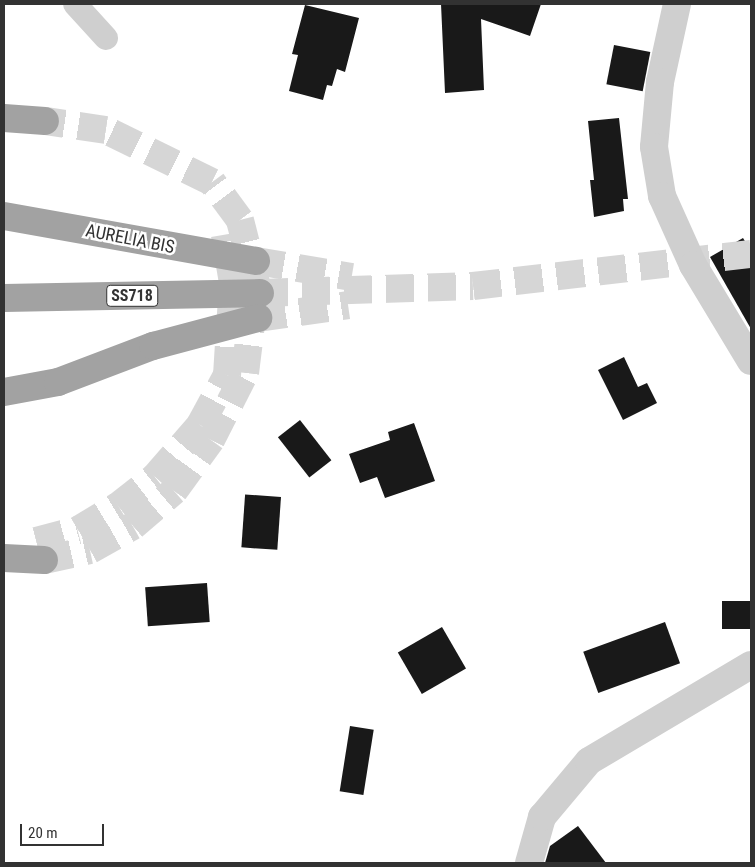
<!DOCTYPE html>
<style>
body{margin:0}
#map{position:relative;width:755px;height:867px;overflow:hidden;background:#fff;font-family:"Roboto Condensed",sans-serif}
div>[style]{position:absolute}
.building>*{inset:0;background:#191919;transform-origin:0 0}
.trunk-tunnel>*{height:28px;margin-top:-14px;transform-origin:0;background:repeating-linear-gradient(90deg,#d6d6d6 0 28px,transparent 0 42px)}
.minor>*{height:24px;margin:-12px;padding:0 12px;transform-origin:12px;border-radius:12px;background:#cfcfcf}
.tertiary>*{height:28px;margin:-14px;padding:0 14px;transform-origin:14px;border-radius:14px;background:#cfcfcf}
.trunk>*{height:28px;margin:-14px;padding:0 14px;transform-origin:14px;border-radius:14px;background:#a2a2a2}
span{translate:-50% -50%;white-space:nowrap;text-align:center;line-height:1.15;-webkit-text-stroke:5px #fff;paint-order:stroke}
.shield-label span{padding:1px 4px;background:#fff;border:1px solid;border-radius:4px;-webkit-text-stroke-width:0}
.shield-label{font-size:16px;color:#323232;font-weight:700}
.street-label{font-size:18px;color:#323232}
.frame{position:absolute;inset:0;border:5px solid #323232;pointer-events:none}
.scale{position:absolute;left:20px;top:824px;width:84px;height:22px;box-sizing:border-box;border:2px solid #323232;border-top:0;padding-left:6px;font-size:15px;line-height:18px;white-space:nowrap;color:#323232;-webkit-text-stroke:4px #fff;paint-order:stroke}
</style>
<div id="map">
<div class="building">
<div style="clip-path:polygon(441px 4px,541px 4px,530px 36px,481px 19px,484px 90px,445px 93px)"></div>
<div style="clip-path:polygon(305px 5px,359px 18px,345px 72px,337px 69px,332px 86px,327px 85px,323px 100px,289px 91px,298px 55px,292px 54px)"></div>
<div style="left:614px;top:45px;width:37px;height:40px;rotate:11deg"></div>
<div style="clip-path:polygon(619px 118px,628px 199px,623px 199px,624px 211px,594px 217px,590px 180px,594px 180px,588px 121px)"></div>
<div style="clip-path:polygon(743px 238px,751px 251px,751px 329px,710px 257px)"></div>
<div style="clip-path:polygon(624px 357px,638px 387px,647px 383px,657px 403px,623px 420px,598px 370px)"></div>
<div style="left:300px;top:420px;width:51px;height:28px;rotate:52deg"></div>
<div style="clip-path:polygon(414px 423px,435px 481px,385px 498px,377px 477px,360px 483px,349px 454px,390px 440px,388px 432px)"></div>
<div style="left:281px;top:497px;width:53px;height:36px;rotate:94deg"></div>
<div style="left:207px;top:583px;width:39px;height:62px;rotate:86deg"></div>
<div style="left:751px;top:601px;width:28px;height:29px;rotate:90deg"></div>
<div style="left:665px;top:622px;width:44px;height:87px;rotate:70deg"></div>
<div style="left:442px;top:627px;width:48px;height:51px;rotate:60deg"></div>
<div style="left:350px;top:726px;width:24px;height:66px;rotate:9deg"></div>
<div style="clip-path:polygon(578px 826px,606px 863px,545px 863px,550px 846px)"></div>
</div>
<div class="trunk-tunnel">
<div style="left:256px;top:261px;width:97px;rotate:9.5deg"></div>
<div style="left:260px;top:293px;width:213px;rotate:-1.9deg"></div>
<div style="left:473px;top:286px;width:280px;rotate:-6.6deg"></div>
<div style="left:258px;top:318px;width:91px;rotate:-8.2deg"></div>
<div style="left:36px;top:541px;width:43px;rotate:-14.7deg"></div>
<div style="left:78px;top:530px;width:47px;rotate:-31deg"></div>
<div style="left:118px;top:506px;width:47px;rotate:-38.1deg"></div>
<div style="left:155px;top:477px;width:69px;rotate:-49.1deg"></div>
<div style="left:200px;top:425px;width:57px;rotate:-61.6deg"></div>
<div style="left:227px;top:375px;width:92px;rotate:-86.3deg"></div>
<div style="left:233px;top:283px;width:49px;rotate:-99.5deg"></div>
<div style="left:44px;top:560px;width:47px;rotate:-12.3deg"></div>
<div style="left:90px;top:550px;width:49px;rotate:-29.2deg"></div>
<div style="left:133px;top:526px;width:54px;rotate:-40.5deg"></div>
<div style="left:174px;top:491px;width:63px;rotate:-54deg"></div>
<div style="left:211px;top:440px;width:75px;rotate:-63.1deg"></div>
<div style="left:245px;top:373px;width:91px;rotate:-83deg"></div>
<div style="left:256px;top:283px;width:65px;rotate:-104.3deg"></div>
<div style="left:240px;top:220px;width:47px;rotate:-126.4deg"></div>
<div style="left:212px;top:182px;width:118px;rotate:-153.9deg"></div>
<div style="left:106px;top:130px;width:62px;rotate:-171.6deg"></div>
</div>
<div class="minor">
<div style="left:75px;top:4px;width:46px;rotate:47.6deg"></div>
</div>
<div class="tertiary">
<div style="left:677px;top:4px;width:80px;rotate:102.3deg"></div>
<div style="left:660px;top:82px;width:65px;rotate:95.3deg"></div>
<div style="left:654px;top:147px;width:50px;rotate:80.7deg"></div>
<div style="left:662px;top:196px;width:76px;rotate:65.8deg"></div>
<div style="left:693px;top:265px;width:112px;rotate:58.9deg"></div>
<div style="left:529px;top:863px;width:48px;rotate:-74.2deg"></div>
<div style="left:542px;top:817px;width:73px;rotate:-50deg"></div>
<div style="left:589px;top:761px;width:188px;rotate:-30.7deg"></div>
</div>
<div class="trunk">
<div style="left:4px;top:118px;width:41px;rotate:4.2deg"></div>
<div style="left:4px;top:216px;width:256px;rotate:10.1deg"></div>
<div style="left:4px;top:298px;width:256px;rotate:-1.1deg"></div>
<div style="left:4px;top:392px;width:55px;rotate:-10.5deg"></div>
<div style="left:58px;top:382px;width:102px;rotate:-20.8deg"></div>
<div style="left:153px;top:346px;width:109px;rotate:-14.9deg"></div>
<div style="left:4px;top:558px;width:40px;rotate:2.9deg"></div>
</div>
<div class="shield-label">
<span style="left:132px;top:296px">SS718</span>
</div>
<div class="street-label">
<span style="left:130px;top:239px;rotate:11deg">AURELIA BIS</span>
</div>
<div class="frame"></div>
<div class="scale">20 m</div>
</div>
